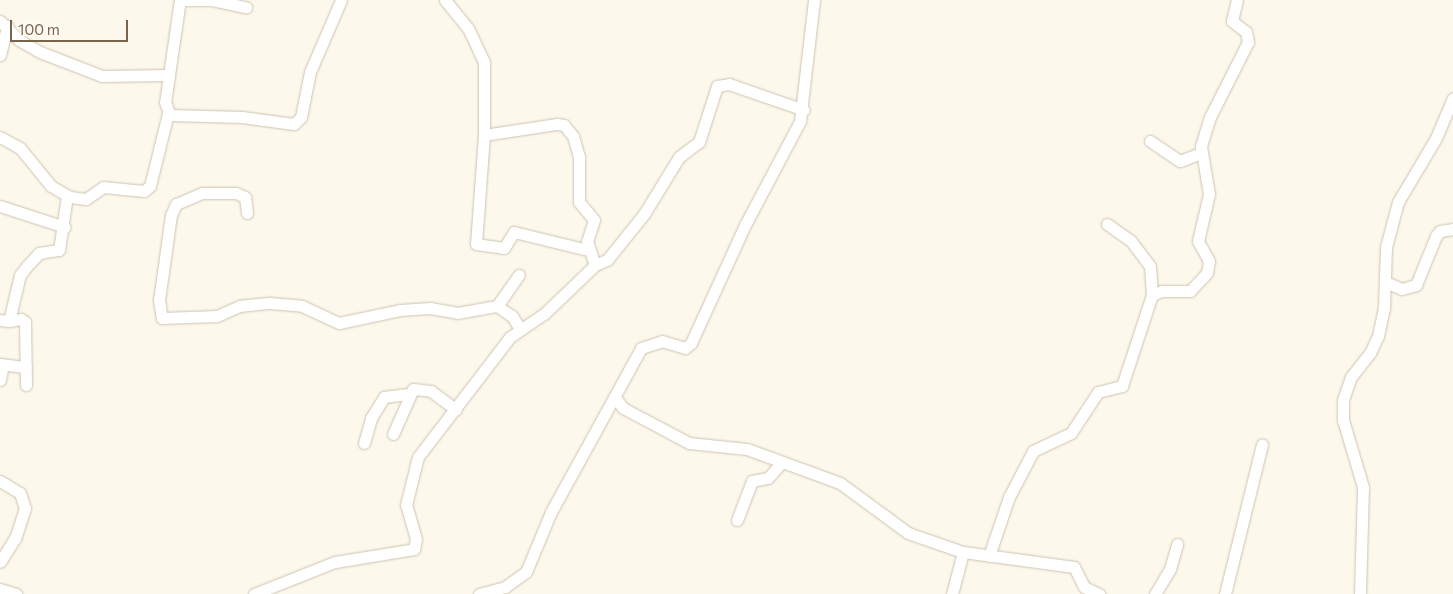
<!DOCTYPE html>
<style>
body{margin:0}
#map{position:relative;width:1453px;height:594px;overflow:hidden;background:#fcf8eb;font-family:Commissioner,sans-serif}
div>[style]{position:absolute}
.roads{filter:drop-shadow(0 0 1px #cfc2b0) drop-shadow(0 0 1px #cfc2b0)}
.minor>*{height:11px;margin:-5.5px;padding:0 5.5px;transform-origin:5.5px;border-radius:5.5px;background:#fff}
span{translate:-50% -50%;white-space:nowrap;text-align:center;line-height:1.15;-webkit-text-stroke:4px #fffbf2;paint-order:stroke}
.scale{position:absolute;left:10px;top:20px;width:118px;height:22px;box-sizing:border-box;border:2px solid #78634d;border-top:0;padding-left:6px;font-size:15px;line-height:18px;white-space:nowrap;color:#78634d;-webkit-text-stroke:4px #fffbf2;paint-order:stroke}
</style>
<div id="map">
<div class="roads">
<div class="minor">
<div style="left:180px;top:0;width:32px"></div>
<div style="left:212px;top:0;width:35px;rotate:12deg"></div>
<div style="left:445px;top:0;width:36px;rotate:51deg"></div>
<div style="left:468px;top:28px;width:38px;rotate:65deg"></div>
<div style="left:484px;top:62px;width:73px;rotate:90deg"></div>
<div style="left:484px;top:135px;width:74px;rotate:-8.6deg"></div>
<div style="left:557px;top:124px;width:7px;rotate:8deg"></div>
<div style="left:564px;top:125px;width:14px;rotate:51deg"></div>
<div style="left:573px;top:136px;width:22px;rotate:74deg"></div>
<div style="left:579px;top:157px;width:45px;rotate:90deg"></div>
<div style="left:579px;top:202px;width:23px;rotate:50deg"></div>
<div style="left:594px;top:220px;width:22px;rotate:108deg"></div>
<div style="left:587px;top:241px;width:25px;rotate:72deg"></div>
<div style="left:0;top:21px;width:27px;rotate:45deg"></div>
<div style="left:19px;top:40px;width:24px;rotate:30deg"></div>
<div style="left:40px;top:52px;width:66px;rotate:21.2deg"></div>
<div style="left:102px;top:76px;width:67px;rotate:-0.9deg"></div>
<div style="left:169px;top:75px;width:76px;rotate:-81.7deg"></div>
<div style="left:0;top:55px;width:30px;rotate:-76deg"></div>
<div style="left:169px;top:75px;width:27px;rotate:98deg"></div>
<div style="left:165px;top:102px;width:14px;rotate:69deg"></div>
<div style="left:170px;top:115px;width:72px;rotate:1.6deg"></div>
<div style="left:242px;top:117px;width:52px;rotate:7.7deg"></div>
<div style="left:294px;top:124px;width:10px;rotate:-45deg"></div>
<div style="left:301px;top:117px;width:46px;rotate:-78.7deg"></div>
<div style="left:310px;top:72px;width:78px;rotate:-66.7deg"></div>
<div style="left:484px;top:135px;width:109px;rotate:94.2deg"></div>
<div style="left:476px;top:244px;width:28px;rotate:8deg"></div>
<div style="left:504px;top:248px;width:19px;rotate:-58deg"></div>
<div style="left:514px;top:232px;width:76px;rotate:13.7deg"></div>
<div style="left:0;top:137px;width:23px;rotate:29deg"></div>
<div style="left:20px;top:148px;width:49px;rotate:50.8deg"></div>
<div style="left:51px;top:186px;width:22px;rotate:30deg"></div>
<div style="left:70px;top:197px;width:16px;rotate:7deg"></div>
<div style="left:86px;top:199px;width:21px;rotate:-35deg"></div>
<div style="left:103px;top:187px;width:41px;rotate:5.6deg"></div>
<div style="left:144px;top:191px;width:8px;rotate:-40deg"></div>
<div style="left:150px;top:186px;width:75px;rotate:-76.1deg"></div>
<div style="left:1150px;top:141px;width:36px;rotate:34deg"></div>
<div style="left:1180px;top:161px;width:22px;rotate:-21deg"></div>
<div style="left:0;top:206px;width:68px;rotate:17.9deg"></div>
<div style="left:247px;top:213px;width:16px;rotate:-97deg"></div>
<div style="left:245px;top:197px;width:10px;rotate:-156deg"></div>
<div style="left:236px;top:193px;width:34px;rotate:180deg"></div>
<div style="left:202px;top:193px;width:28px;rotate:157deg"></div>
<div style="left:176px;top:204px;width:12px;rotate:114deg"></div>
<div style="left:171px;top:215px;width:86px;rotate:98deg"></div>
<div style="left:159px;top:300px;width:18px;rotate:81deg"></div>
<div style="left:162px;top:318px;width:55px;rotate:-2.1deg"></div>
<div style="left:217px;top:316px;width:24px;rotate:-24deg"></div>
<div style="left:239px;top:306px;width:31px;rotate:-6deg"></div>
<div style="left:270px;top:303px;width:32px;rotate:5deg"></div>
<div style="left:302px;top:306px;width:41px;rotate:24.7deg"></div>
<div style="left:339px;top:323px;width:62px;rotate:-12deg"></div>
<div style="left:400px;top:310px;width:30px;rotate:-4deg"></div>
<div style="left:430px;top:308px;width:27px;rotate:10deg"></div>
<div style="left:457px;top:313px;width:41px;rotate:-9.9deg"></div>
<div style="left:497px;top:306px;width:18px;rotate:34deg"></div>
<div style="left:512px;top:316px;width:15px;rotate:58deg"></div>
<div style="left:1107px;top:224px;width:29px;rotate:35deg"></div>
<div style="left:1131px;top:241px;width:31px;rotate:53deg"></div>
<div style="left:1150px;top:266px;width:29px;rotate:86deg"></div>
<div style="left:1386px;top:282px;width:17px;rotate:24deg"></div>
<div style="left:1402px;top:289px;width:15px;rotate:-16deg"></div>
<div style="left:1416px;top:285px;width:53px;rotate:-67.8deg"></div>
<div style="left:1436px;top:236px;width:6px;rotate:-51deg"></div>
<div style="left:1440px;top:231px;width:13px;rotate:-9deg"></div>
<div style="left:497px;top:306px;width:38px;rotate:-55deg"></div>
<div style="left:0;top:320px;width:9px;rotate:6deg"></div>
<div style="left:9px;top:321px;width:47px;rotate:-76.6deg"></div>
<div style="left:20px;top:275px;width:11px;rotate:-52deg"></div>
<div style="left:27px;top:266px;width:18px;rotate:-47deg"></div>
<div style="left:39px;top:253px;width:20px;rotate:-9deg"></div>
<div style="left:59px;top:250px;width:55px;rotate:-81.6deg"></div>
<div style="left:9px;top:321px;width:12px;rotate:-9deg"></div>
<div style="left:21px;top:319px;width:5px;rotate:37deg"></div>
<div style="left:25px;top:322px;width:63px;rotate:89.1deg"></div>
<div style="left:0;top:364px;width:26px;rotate:7deg"></div>
<div style="left:0;top:380px;width:16px;rotate:-79deg"></div>
<div style="left:616px;top:399px;width:11px;rotate:52deg"></div>
<div style="left:623px;top:408px;width:75px;rotate:27.9deg"></div>
<div style="left:689px;top:443px;width:58px;rotate:5.9deg"></div>
<div style="left:747px;top:449px;width:99px;rotate:20.1deg"></div>
<div style="left:840px;top:483px;width:84px;rotate:36.3deg"></div>
<div style="left:908px;top:533px;width:58px;rotate:19.1deg"></div>
<div style="left:963px;top:552px;width:112px;rotate:7.7deg"></div>
<div style="left:1074px;top:567px;width:22px;rotate:63deg"></div>
<div style="left:1084px;top:587px;width:17px;rotate:25deg"></div>
<div style="left:393px;top:434px;width:49px;rotate:-66deg"></div>
<div style="left:413px;top:389px;width:18px;rotate:6deg"></div>
<div style="left:431px;top:391px;width:31px;rotate:37deg"></div>
<div style="left:364px;top:443px;width:26px;rotate:-74deg"></div>
<div style="left:371px;top:418px;width:25px;rotate:-58deg"></div>
<div style="left:384px;top:397px;width:26px;rotate:-7deg"></div>
<div style="left:0;top:481px;width:23px;rotate:31deg"></div>
<div style="left:20px;top:493px;width:16px;rotate:72deg"></div>
<div style="left:25px;top:508px;width:32px;rotate:108deg"></div>
<div style="left:15px;top:538px;width:28px;rotate:122deg"></div>
<div style="left:737px;top:520px;width:42px;rotate:-69deg"></div>
<div style="left:752px;top:481px;width:16px;rotate:-11deg"></div>
<div style="left:768px;top:478px;width:20px;rotate:-49deg"></div>
<div style="left:989px;top:556px;width:62px;rotate:-71.3deg"></div>
<div style="left:1009px;top:497px;width:52px;rotate:-62.4deg"></div>
<div style="left:1033px;top:451px;width:42px;rotate:-25.3deg"></div>
<div style="left:1071px;top:433px;width:49px;rotate:-56.6deg"></div>
<div style="left:1098px;top:392px;width:25px;rotate:-14deg"></div>
<div style="left:1122px;top:386px;width:96px;rotate:-71.8deg"></div>
<div style="left:1152px;top:295px;width:11px;rotate:-22deg"></div>
<div style="left:1162px;top:291px;width:28px"></div>
<div style="left:1190px;top:291px;width:25px;rotate:-47deg"></div>
<div style="left:1207px;top:273px;width:12px;rotate:-81deg"></div>
<div style="left:1209px;top:261px;width:23px;rotate:-119deg"></div>
<div style="left:1198px;top:241px;width:48px;rotate:-76.8deg"></div>
<div style="left:1209px;top:194px;width:49px;rotate:-99.5deg"></div>
<div style="left:1201px;top:146px;width:30px;rotate:-73deg"></div>
<div style="left:1210px;top:117px;width:84px;rotate:-63.1deg"></div>
<div style="left:1248px;top:42px;width:10px;rotate:-101deg"></div>
<div style="left:1246px;top:32px;width:18px;rotate:-142deg"></div>
<div style="left:1232px;top:21px;width:22px;rotate:-77deg"></div>
<div style="left:0;top:589px;width:17px;rotate:17deg"></div>
<div style="left:254px;top:594px;width:87px;rotate:-21.6deg"></div>
<div style="left:335px;top:562px;width:80px;rotate:-9.3deg"></div>
<div style="left:414px;top:549px;width:10px;rotate:-79deg"></div>
<div style="left:416px;top:539px;width:35px;rotate:-106deg"></div>
<div style="left:406px;top:505px;width:49px;rotate:-76deg"></div>
<div style="left:418px;top:457px;width:151px;rotate:-52.5deg"></div>
<div style="left:510px;top:337px;width:42px;rotate:-34.4deg"></div>
<div style="left:545px;top:313px;width:69px;rotate:-43.8deg"></div>
<div style="left:595px;top:265px;width:13px;rotate:-23deg"></div>
<div style="left:607px;top:260px;width:59px;rotate:-51.2deg"></div>
<div style="left:644px;top:214px;width:67px;rotate:-58.4deg"></div>
<div style="left:679px;top:157px;width:25px;rotate:-37deg"></div>
<div style="left:699px;top:142px;width:59px;rotate:-72.2deg"></div>
<div style="left:717px;top:86px;width:12px;rotate:-9deg"></div>
<div style="left:729px;top:84px;width:79px;rotate:19.1deg"></div>
<div style="left:479px;top:594px;width:27px;rotate:-15deg"></div>
<div style="left:505px;top:587px;width:26px;rotate:-36deg"></div>
<div style="left:526px;top:572px;width:65px;rotate:-67.4deg"></div>
<div style="left:551px;top:512px;width:187px;rotate:-61.2deg"></div>
<div style="left:641px;top:348px;width:22px;rotate:-18deg"></div>
<div style="left:662px;top:341px;width:24px;rotate:17deg"></div>
<div style="left:685px;top:348px;width:8px;rotate:-40deg"></div>
<div style="left:691px;top:343px;width:130px;rotate:-65.4deg"></div>
<div style="left:745px;top:225px;width:118px;rotate:-62.1deg"></div>
<div style="left:800px;top:121px;width:122px;rotate:-83.4deg"></div>
<div style="left:952px;top:594px;width:43px;rotate:-75.3deg"></div>
<div style="left:1155px;top:594px;width:29px;rotate:-59deg"></div>
<div style="left:1170px;top:569px;width:26px;rotate:-74deg"></div>
<div style="left:1225px;top:594px;width:154px;rotate:-76.1deg"></div>
<div style="left:1360px;top:594px;width:107px;rotate:-88.4deg"></div>
<div style="left:1363px;top:487px;width:70px;rotate:-106.6deg"></div>
<div style="left:1343px;top:420px;width:20px;rotate:-90deg"></div>
<div style="left:1343px;top:400px;width:24px;rotate:-71deg"></div>
<div style="left:1351px;top:377px;width:31px;rotate:-52deg"></div>
<div style="left:1370px;top:353px;width:19px;rotate:-65deg"></div>
<div style="left:1378px;top:336px;width:29px;rotate:-78deg"></div>
<div style="left:1384px;top:308px;width:61px;rotate:-88.1deg"></div>
<div style="left:1386px;top:247px;width:47px;rotate:-75.1deg"></div>
<div style="left:1398px;top:202px;width:74px;rotate:-59.3deg"></div>
<div style="left:1436px;top:138px;width:43px;rotate:-67deg"></div>
</div>
</div>
<div class="scale">100 m</div>
</div>
